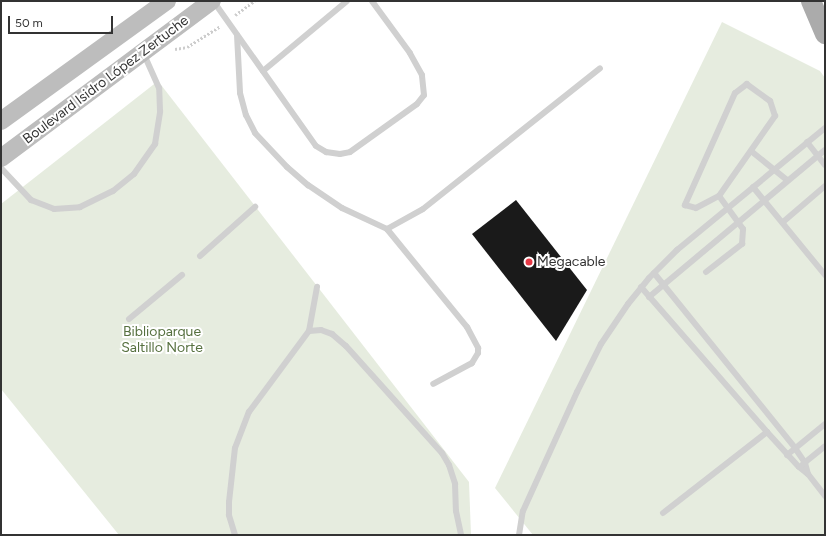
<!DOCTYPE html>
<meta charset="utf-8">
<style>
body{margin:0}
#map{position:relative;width:826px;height:536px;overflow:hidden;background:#fff;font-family:Figtree,sans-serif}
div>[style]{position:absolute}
.green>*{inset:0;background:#e6ecdf}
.building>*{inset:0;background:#1a1a1a}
.path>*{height:2.5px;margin-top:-1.25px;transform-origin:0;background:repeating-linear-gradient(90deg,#cdcdcd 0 2px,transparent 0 4px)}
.lane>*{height:6px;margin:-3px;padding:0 3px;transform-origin:3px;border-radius:3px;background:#d0d0d0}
.secondary>*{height:18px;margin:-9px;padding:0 9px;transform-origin:9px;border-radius:9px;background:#bdbdbd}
.primary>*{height:20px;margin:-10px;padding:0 10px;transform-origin:10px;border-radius:10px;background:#ababab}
.dots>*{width:11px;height:11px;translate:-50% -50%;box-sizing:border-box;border:2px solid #fff;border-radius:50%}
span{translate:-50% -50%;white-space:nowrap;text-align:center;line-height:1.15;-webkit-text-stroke:4px #fff;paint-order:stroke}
.street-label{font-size:14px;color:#333}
.poi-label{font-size:14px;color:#333}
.left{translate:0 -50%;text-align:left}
.park-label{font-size:14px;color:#56703f}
.frame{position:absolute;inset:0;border:2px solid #333;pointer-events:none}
.scale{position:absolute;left:8px;top:16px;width:105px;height:18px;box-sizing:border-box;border:2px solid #333;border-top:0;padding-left:5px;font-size:12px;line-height:14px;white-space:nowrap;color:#333;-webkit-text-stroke:3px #fff;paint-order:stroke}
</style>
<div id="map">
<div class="green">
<div style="clip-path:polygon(722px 22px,820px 71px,825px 78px,825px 535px,533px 535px,495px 488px)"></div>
<div style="clip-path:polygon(158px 81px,469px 482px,471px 535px,119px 535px,1px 389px,1px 204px)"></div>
</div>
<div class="building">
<div style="clip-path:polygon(516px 200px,587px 290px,556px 341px,472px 234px)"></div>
</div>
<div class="path">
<div style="left:235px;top:15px;width:24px;rotate:-36deg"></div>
<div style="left:175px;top:49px;width:12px;rotate:-9deg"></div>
<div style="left:187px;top:47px;width:39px;rotate:-32deg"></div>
</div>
<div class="lane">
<div style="left:214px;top:2px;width:176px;rotate:54.7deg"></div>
<div style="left:316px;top:146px;width:12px;rotate:31deg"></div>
<div style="left:326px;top:152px;width:14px;rotate:8deg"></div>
<div style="left:340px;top:154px;width:10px;rotate:-11deg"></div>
<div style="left:350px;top:152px;width:82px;rotate:-35.6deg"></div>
<div style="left:417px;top:104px;width:11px;rotate:-52deg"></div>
<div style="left:424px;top:95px;width:20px;rotate:-96deg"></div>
<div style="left:422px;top:75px;width:25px;rotate:-119deg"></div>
<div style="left:410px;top:53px;width:64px;rotate:-126.2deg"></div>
<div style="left:237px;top:35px;width:58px;rotate:87deg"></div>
<div style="left:240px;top:93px;width:23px;rotate:75deg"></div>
<div style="left:246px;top:115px;width:20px;rotate:63deg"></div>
<div style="left:255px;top:133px;width:47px;rotate:46.7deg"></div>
<div style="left:287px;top:167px;width:28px;rotate:41deg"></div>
<div style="left:308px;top:185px;width:41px;rotate:34.1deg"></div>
<div style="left:342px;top:208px;width:50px;rotate:25deg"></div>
<div style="left:387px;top:229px;width:41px;rotate:-29.1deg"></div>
<div style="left:423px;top:209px;width:226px;rotate:-38.5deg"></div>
<div style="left:263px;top:71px;width:109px;rotate:-39.8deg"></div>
<div style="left:807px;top:142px;width:29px;rotate:52deg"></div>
<div style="left:751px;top:151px;width:46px;rotate:38.9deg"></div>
<div style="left:1px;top:168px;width:44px;rotate:46.8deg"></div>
<div style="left:31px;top:200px;width:25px;rotate:21deg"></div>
<div style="left:54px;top:209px;width:26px;rotate:-4deg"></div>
<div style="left:80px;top:207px;width:37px;rotate:-26deg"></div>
<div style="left:113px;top:191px;width:27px;rotate:-39deg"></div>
<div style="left:134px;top:174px;width:37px;rotate:-55deg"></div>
<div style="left:155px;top:144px;width:33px;rotate:-81deg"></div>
<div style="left:160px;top:111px;width:23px;rotate:-92deg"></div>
<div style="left:159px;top:88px;width:37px;rotate:-114deg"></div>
<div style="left:753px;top:187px;width:114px;rotate:50.7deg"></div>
<div style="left:783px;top:222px;width:55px;rotate:-40.6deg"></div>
<div style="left:387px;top:229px;width:127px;rotate:50.8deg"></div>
<div style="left:467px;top:327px;width:24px;rotate:62deg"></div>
<div style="left:478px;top:348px;width:5px;rotate:90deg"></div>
<div style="left:478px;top:353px;width:12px;rotate:121deg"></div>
<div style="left:472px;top:363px;width:44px;rotate:151.7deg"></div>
<div style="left:200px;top:256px;width:74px;rotate:-41.7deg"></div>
<div style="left:706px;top:272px;width:46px;rotate:-37.9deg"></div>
<div style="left:742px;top:244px;width:15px;rotate:-86deg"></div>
<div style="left:743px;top:229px;width:41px;rotate:-126deg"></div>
<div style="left:719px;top:196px;width:98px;rotate:-55deg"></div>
<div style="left:775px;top:116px;width:16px;rotate:-108deg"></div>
<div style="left:770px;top:101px;width:29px;rotate:-144deg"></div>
<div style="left:747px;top:84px;width:15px;rotate:143deg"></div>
<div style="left:735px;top:93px;width:123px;rotate:114.1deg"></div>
<div style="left:685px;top:205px;width:11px;rotate:15deg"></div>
<div style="left:696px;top:208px;width:26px;rotate:-28deg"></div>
<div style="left:654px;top:273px;width:225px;rotate:51.1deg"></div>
<div style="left:795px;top:448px;width:18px;rotate:56deg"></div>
<div style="left:805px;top:463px;width:11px;rotate:75deg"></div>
<div style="left:641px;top:287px;width:192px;rotate:49deg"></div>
<div style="left:767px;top:432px;width:47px;rotate:47.6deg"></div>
<div style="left:799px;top:467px;width:11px;rotate:38deg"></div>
<div style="left:808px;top:474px;width:28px;rotate:52deg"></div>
<div style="left:649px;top:297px;width:229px;rotate:-39.9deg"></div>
<div style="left:129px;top:319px;width:69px;rotate:-39.7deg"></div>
<div style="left:309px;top:331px;width:45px;rotate:-79.7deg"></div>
<div style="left:787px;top:455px;width:49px;rotate:-39.2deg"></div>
<div style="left:803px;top:464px;width:28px;rotate:-39deg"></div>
<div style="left:663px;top:513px;width:132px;rotate:-37.9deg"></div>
<div style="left:235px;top:535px;width:21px;rotate:-107deg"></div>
<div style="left:229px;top:515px;width:13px;rotate:-90deg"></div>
<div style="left:229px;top:502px;width:54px;rotate:-83.7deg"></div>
<div style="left:235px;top:448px;width:39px;rotate:-69deg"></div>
<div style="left:249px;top:412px;width:101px;rotate:-53.5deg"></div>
<div style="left:309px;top:331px;width:12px;rotate:-5deg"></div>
<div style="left:321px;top:330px;width:12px;rotate:20deg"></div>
<div style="left:332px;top:334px;width:18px;rotate:41deg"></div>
<div style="left:346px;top:346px;width:144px;rotate:48.1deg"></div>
<div style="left:442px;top:453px;width:14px;rotate:60deg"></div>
<div style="left:449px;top:465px;width:20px;rotate:72deg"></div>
<div style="left:455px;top:484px;width:27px;rotate:88deg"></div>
<div style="left:456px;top:511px;width:25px;rotate:78deg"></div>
<div style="left:519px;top:535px;width:24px;rotate:-81deg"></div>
<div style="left:523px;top:511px;width:131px;rotate:-65.6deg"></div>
<div style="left:577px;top:392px;width:54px;rotate:-63.4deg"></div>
<div style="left:601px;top:344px;width:48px;rotate:-56deg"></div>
<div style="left:628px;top:304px;width:33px;rotate:-51deg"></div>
<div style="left:649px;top:278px;width:40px;rotate:-45deg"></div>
<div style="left:677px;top:250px;width:192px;rotate:-39.5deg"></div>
</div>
<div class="secondary">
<div style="left:1px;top:121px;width:205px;rotate:-35.9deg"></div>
<div style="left:1px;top:158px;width:263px;rotate:-36.7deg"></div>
</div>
<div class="primary">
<div style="left:811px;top:1px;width:36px;rotate:67deg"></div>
</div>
<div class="dots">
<div style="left:529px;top:262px;background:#e63946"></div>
</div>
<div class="street-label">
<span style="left:106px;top:80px;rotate:-37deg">Boulevard Isidro López Zertuche</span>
</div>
<div class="poi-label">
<span class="left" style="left:537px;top:262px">Megacable</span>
</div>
<div class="park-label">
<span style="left:162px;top:340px">Biblioparque<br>Saltillo Norte</span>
</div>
<div class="frame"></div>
<div class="scale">50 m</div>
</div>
